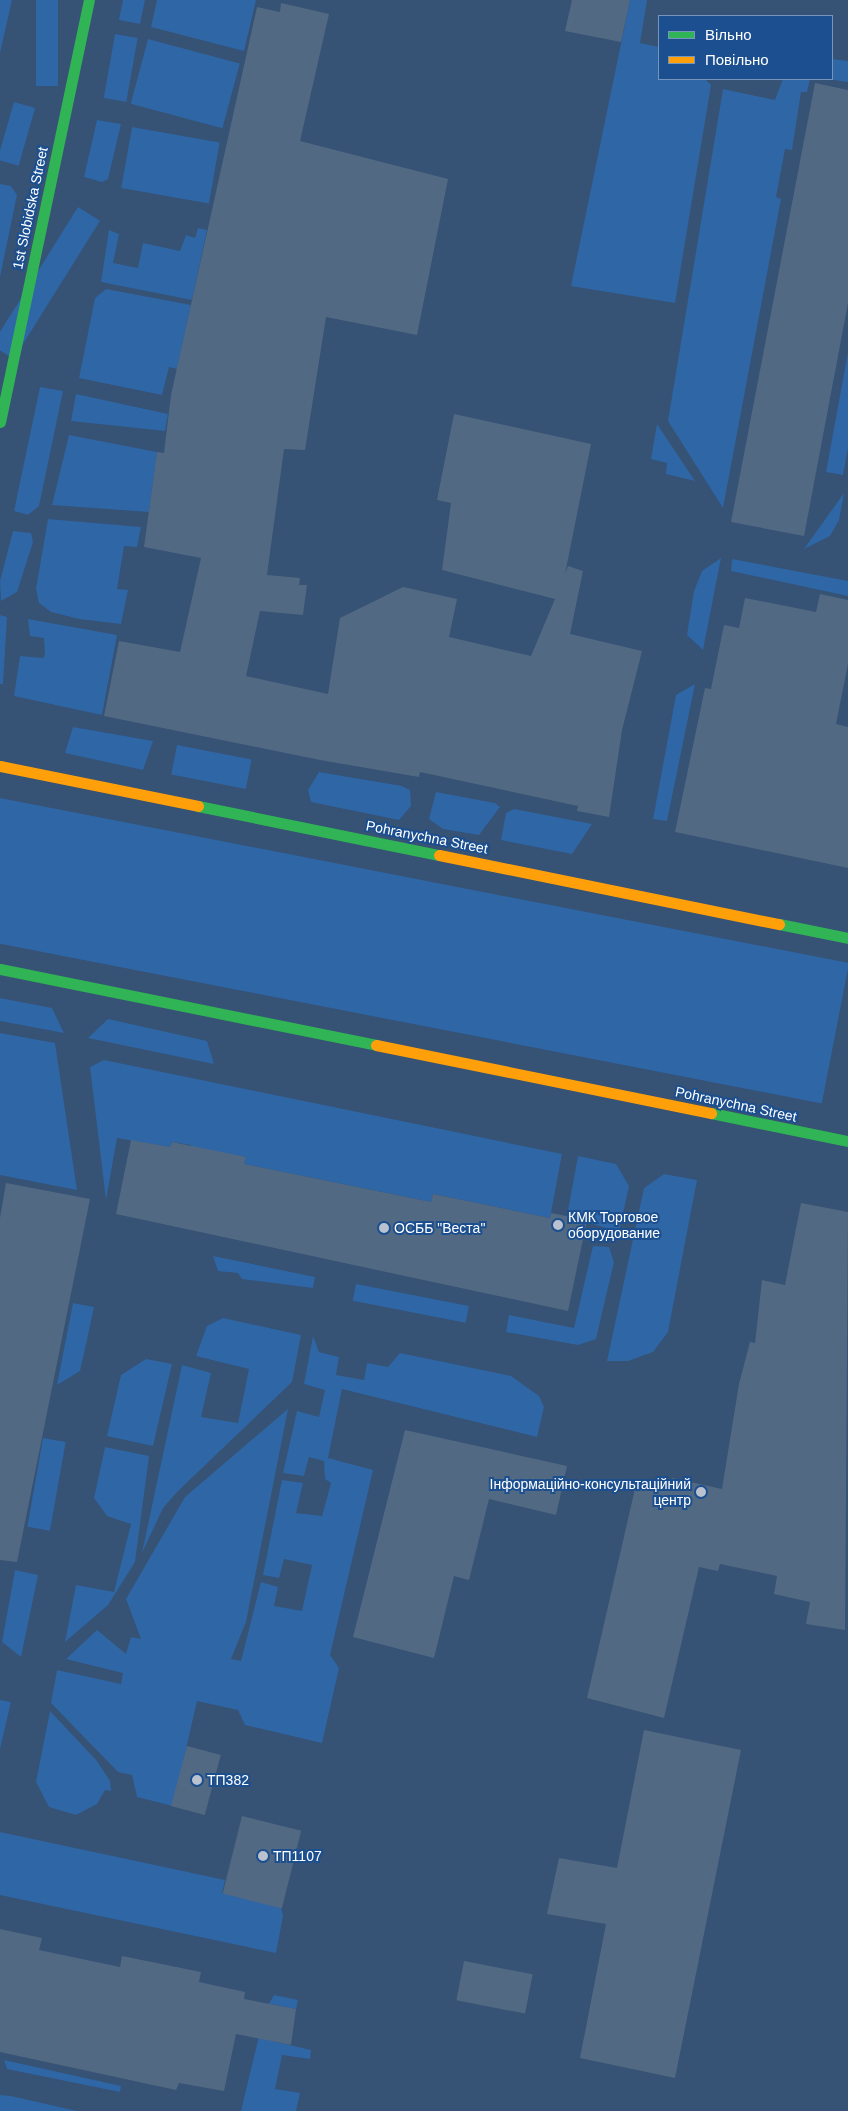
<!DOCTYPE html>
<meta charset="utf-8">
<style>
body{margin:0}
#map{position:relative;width:848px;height:2111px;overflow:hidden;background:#365274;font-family:Arial,sans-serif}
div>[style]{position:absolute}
.green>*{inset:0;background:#2f66a5;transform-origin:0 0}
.building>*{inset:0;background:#526984;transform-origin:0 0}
.fast>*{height:11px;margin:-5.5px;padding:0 5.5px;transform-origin:5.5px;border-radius:5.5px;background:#30b455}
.slow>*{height:11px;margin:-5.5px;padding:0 5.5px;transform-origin:5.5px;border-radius:5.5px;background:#ff9f0a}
.dots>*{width:14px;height:14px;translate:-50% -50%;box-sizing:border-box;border:2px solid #1b4f8f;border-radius:50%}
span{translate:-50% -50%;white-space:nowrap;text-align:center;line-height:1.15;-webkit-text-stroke:4px #1b4f8f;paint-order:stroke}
.street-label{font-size:14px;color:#fff}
.poi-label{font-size:14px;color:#fff}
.left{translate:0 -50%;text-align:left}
.right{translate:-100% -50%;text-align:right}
.legend{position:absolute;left:658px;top:15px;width:175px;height:65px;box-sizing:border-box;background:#1b4f8f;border:1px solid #7695bc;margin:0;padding:6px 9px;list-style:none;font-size:15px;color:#fff}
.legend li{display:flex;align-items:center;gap:10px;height:25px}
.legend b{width:25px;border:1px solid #7695bc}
</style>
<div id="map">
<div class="green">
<div style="clip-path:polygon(0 0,12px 0,0 53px)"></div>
<div style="left:36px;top:0;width:22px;height:86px"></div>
<div style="clip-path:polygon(123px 0,145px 0,140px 24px,119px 20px)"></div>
<div style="clip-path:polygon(157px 0,256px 0,244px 51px,151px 27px)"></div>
<div style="clip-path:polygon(630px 0,647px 0,640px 43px,659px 47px,659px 79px,705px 79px,711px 85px,675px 303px,571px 286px)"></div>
<div style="left:115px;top:34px;width:23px;height:65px;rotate:10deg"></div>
<div style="left:148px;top:39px;width:95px;height:67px;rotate:15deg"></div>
<div style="clip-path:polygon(832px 59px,848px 61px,848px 82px,826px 79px,832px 79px)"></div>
<div style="clip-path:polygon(783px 79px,810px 79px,807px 92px,801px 92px,792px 150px,785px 149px,776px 197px,781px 199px,723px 508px,668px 421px,723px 89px,775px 100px)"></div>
<div style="left:14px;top:102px;width:22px;height:60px;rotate:16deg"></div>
<div style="clip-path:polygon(97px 120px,121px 124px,108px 179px,102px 182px,84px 177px)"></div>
<div style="left:132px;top:127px;width:89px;height:62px;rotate:10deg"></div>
<div style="clip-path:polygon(0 184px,11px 186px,17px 195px,0 277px)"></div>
<div style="left:78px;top:207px;width:26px;height:163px;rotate:32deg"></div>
<div style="clip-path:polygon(198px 228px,207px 230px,192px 300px,101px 282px,109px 230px,119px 234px,113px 263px,138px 268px,143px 243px,180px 251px,186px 235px,195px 238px)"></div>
<div style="clip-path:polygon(106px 289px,191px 305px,177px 369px,169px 367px,162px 395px,79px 378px,95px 298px)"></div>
<div style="clip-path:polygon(848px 352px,848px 448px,843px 475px,826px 472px)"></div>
<div style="clip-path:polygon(40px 387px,63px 391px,39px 506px,28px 515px,14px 511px)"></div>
<div style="clip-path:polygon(76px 394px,168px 414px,165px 431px,71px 421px)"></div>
<div style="clip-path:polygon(657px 424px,695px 481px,666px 474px,667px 463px,651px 459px)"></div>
<div style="clip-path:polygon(69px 435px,157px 452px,149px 512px,52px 505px)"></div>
<div style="clip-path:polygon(844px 493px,839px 520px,830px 536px,804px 549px)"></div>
<div style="clip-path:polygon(48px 519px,141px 527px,137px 547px,124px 546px,117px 589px,128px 590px,121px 624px,79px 619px,51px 612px,39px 603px,36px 589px)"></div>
<div style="clip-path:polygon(13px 531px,31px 533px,33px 542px,17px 592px,1px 601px,0 581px)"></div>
<div style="clip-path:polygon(721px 558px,703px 650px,687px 635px,694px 591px,702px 571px)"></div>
<div style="clip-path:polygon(732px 559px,848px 581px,848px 596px,731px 571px)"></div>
<div style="clip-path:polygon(0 615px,7px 617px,3px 684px,0 684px)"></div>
<div style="clip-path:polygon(28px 619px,117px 635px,102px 715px,14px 696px,20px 656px,43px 658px,45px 654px,44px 638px,30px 636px)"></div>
<div style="clip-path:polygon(695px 684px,667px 821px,653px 819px,676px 695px)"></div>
<div style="clip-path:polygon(73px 727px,153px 741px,143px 770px,65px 753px)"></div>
<div style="left:177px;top:745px;width:76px;height:30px;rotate:11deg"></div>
<div style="clip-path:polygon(319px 772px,402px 786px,410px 790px,411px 806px,399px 820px,311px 802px,308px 790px)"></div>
<div style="clip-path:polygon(436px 792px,495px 803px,500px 807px,479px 835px,443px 829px,429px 819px)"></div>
<div style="left:0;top:798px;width:865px;height:143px;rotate:11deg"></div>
<div style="clip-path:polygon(514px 809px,592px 824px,572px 854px,501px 840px,506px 813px)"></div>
<div style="clip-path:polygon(0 998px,52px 1008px,64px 1033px,0 1021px)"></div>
<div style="clip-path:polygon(108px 1019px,207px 1041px,214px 1064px,88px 1038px)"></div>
<div style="clip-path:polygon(0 1033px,55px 1043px,77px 1190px,0 1175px)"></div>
<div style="clip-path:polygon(104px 1060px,562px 1154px,550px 1218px,433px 1194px,431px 1202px,244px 1164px,246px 1157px,191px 1153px,191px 1145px,172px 1142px,170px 1147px,117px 1138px,106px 1200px,90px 1067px)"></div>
<div style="clip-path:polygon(578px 1156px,616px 1164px,629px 1186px,619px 1232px,567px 1216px)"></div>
<div style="clip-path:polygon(664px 1174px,697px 1180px,668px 1332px,653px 1352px,628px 1361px,607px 1361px,644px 1188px)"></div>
<div style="clip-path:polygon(593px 1246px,609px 1247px,614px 1262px,596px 1339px,578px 1345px,506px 1332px,509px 1315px,574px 1328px)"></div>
<div style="clip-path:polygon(213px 1256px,315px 1277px,313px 1288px,242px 1279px,238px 1273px,218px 1271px)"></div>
<div style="left:356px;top:1284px;width:115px;height:17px;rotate:11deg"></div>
<div style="clip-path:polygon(73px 1303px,94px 1307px,87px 1340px,80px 1371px,57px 1385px)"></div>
<div style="clip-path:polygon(223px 1318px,301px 1335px,292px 1382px,178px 1491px,163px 1508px,142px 1553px,182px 1365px,211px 1373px,201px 1417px,238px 1423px,249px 1369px,196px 1356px,207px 1326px)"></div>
<div style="clip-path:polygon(313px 1336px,319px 1352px,339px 1357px,336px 1375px,364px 1380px,367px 1363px,388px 1367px,400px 1353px,511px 1376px,539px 1396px,544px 1407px,537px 1437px,342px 1389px,328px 1458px,373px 1470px,330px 1655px,339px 1668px,322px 1743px,245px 1725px,238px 1710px,197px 1701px,173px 1806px,137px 1797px,132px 1775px,118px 1772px,51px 1703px,57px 1670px,121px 1684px,123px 1673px,66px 1659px,97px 1630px,126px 1654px,131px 1637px,141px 1639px,126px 1599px,185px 1497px,288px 1409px,246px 1622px,231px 1659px,241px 1661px,261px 1582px,278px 1587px,274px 1606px,302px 1611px,312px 1565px,284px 1559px,279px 1578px,263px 1575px,282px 1480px,303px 1483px,296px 1513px,322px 1516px,331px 1483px,325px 1479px,324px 1461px,309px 1457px,304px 1476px,283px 1473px,297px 1411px,319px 1417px,325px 1390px,304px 1384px)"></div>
<div style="clip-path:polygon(146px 1359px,172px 1364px,153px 1446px,107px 1436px,121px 1375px)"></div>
<div style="left:43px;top:1438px;width:23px;height:90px;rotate:10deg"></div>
<div style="clip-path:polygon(105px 1447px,149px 1456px,135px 1562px,108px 1605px,65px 1642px,76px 1585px,114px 1592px,131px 1524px,107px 1516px,94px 1498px)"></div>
<div style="clip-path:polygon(15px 1570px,38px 1575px,21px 1657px,2px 1642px)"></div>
<div style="clip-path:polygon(0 1700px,11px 1702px,0 1749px)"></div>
<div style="clip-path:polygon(50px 1711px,97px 1761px,110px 1781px,111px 1791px,105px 1790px,97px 1804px,76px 1815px,49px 1807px,36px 1782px)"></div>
<div style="clip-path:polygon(0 1832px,225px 1880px,222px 1893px,281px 1907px,283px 1916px,276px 1953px,0 1895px)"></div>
<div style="clip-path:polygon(274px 1995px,298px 2000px,296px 2009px,271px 2004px,263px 2039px,311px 2050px,310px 2059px,282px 2055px,275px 2089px,300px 2093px,296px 2111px,241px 2111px,265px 2011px)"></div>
<div style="clip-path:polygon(4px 2060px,121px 2086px,120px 2092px,7px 2069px)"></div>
<div style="clip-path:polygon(0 2095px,11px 2096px,77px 2111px,0 2111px)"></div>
</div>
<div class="building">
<div style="clip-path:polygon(572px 0,630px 0,621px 42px,565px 31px)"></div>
<div style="clip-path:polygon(281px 3px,329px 14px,300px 141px,448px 179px,417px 335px,326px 317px,305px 450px,284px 449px,267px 575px,300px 578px,299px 585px,307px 585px,303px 615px,260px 611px,246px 676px,328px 694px,340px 618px,403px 587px,457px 599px,449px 637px,531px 656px,555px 599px,442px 570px,451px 503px,437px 500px,454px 414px,591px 444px,565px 574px,568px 566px,583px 571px,570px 634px,642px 651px,622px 730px,609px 817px,577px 811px,578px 806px,420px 772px,419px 777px,320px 760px,104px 716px,119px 641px,180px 652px,201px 558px,144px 547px,157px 452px,164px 453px,171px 395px,257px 7px,280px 12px)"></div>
<div style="clip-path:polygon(815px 83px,848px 90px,848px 303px,804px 536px,731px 522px)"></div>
<div style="clip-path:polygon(820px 594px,848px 600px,848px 664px,836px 724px,848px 727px,848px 868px,675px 832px,705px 688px,711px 689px,724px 625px,739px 628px,745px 598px,816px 612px)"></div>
<div style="clip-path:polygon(131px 1140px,170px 1147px,172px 1142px,246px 1157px,244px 1164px,431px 1202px,433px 1194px,550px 1218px,551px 1213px,587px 1220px,568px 1311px,116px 1214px)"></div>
<div style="clip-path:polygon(6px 1183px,90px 1199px,17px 1562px,0 1560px,0 1218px)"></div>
<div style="clip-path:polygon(801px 1203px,848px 1212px,845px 1630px,806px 1624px,810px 1602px,774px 1594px,777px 1576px,720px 1564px,718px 1571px,699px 1567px,664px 1718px,587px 1698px,637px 1480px,669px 1488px,672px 1478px,722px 1489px,739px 1384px,750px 1342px,755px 1343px,762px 1280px,785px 1285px)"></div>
<div style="clip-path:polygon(405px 1430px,567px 1466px,556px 1515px,489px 1499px,469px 1580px,454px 1576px,434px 1658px,353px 1637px)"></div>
<div style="clip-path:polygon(644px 1730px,741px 1750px,675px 2078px,580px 2058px,606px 1924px,547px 1914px,559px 1858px,617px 1868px)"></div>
<div style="left:187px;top:1746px;width:35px;height:62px;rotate:15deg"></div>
<div style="left:242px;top:1816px;width:61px;height:80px;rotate:14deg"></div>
<div style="clip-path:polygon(0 1929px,42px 1938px,39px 1950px,120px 1967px,122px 1956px,201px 1972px,199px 1982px,245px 1992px,244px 1999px,296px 2009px,291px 2045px,236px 2034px,224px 2091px,179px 2083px,176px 2090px,0 2052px)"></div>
<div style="left:464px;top:1961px;width:70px;height:40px;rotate:11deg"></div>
</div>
<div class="fast">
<div style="left:0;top:422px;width:431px;rotate:-78.1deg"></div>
<div style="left:198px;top:806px;width:246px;rotate:11.5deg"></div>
<div style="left:779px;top:924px;width:70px;rotate:11.5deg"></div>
<div style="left:0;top:969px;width:384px;rotate:11.4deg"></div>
<div style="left:711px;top:1113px;width:140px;rotate:11.6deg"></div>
</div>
<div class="slow">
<div style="left:0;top:766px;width:202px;rotate:11.4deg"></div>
<div style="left:439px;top:855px;width:347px;rotate:11.5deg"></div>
<div style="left:376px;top:1045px;width:342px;rotate:11.5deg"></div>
</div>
<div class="dots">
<div style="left:558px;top:1225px;background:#b9c2ce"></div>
<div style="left:384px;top:1228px;background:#b9c2ce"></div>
<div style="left:701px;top:1492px;background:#b9c2ce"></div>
<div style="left:197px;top:1780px;background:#b9c2ce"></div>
<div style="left:263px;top:1856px;background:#b9c2ce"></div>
</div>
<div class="street-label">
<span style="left:30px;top:208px;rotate:-78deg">1st Slobidska Street</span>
<span style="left:427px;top:837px;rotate:11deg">Pohranychna Street</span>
<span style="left:736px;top:1104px;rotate:12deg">Pohranychna Street</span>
</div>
<div class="poi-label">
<span class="left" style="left:568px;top:1225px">КМК Торговое<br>оборудование</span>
<span class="left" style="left:394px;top:1228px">ОСББ "Веста"</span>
<span class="right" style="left:691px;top:1492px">Інформаційно-консультаційний<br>центр</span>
<span class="left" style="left:207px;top:1780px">ТП382</span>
<span class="left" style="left:273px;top:1856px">ТП1107</span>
</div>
<ul class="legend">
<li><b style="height:6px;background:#30b455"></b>Вільно</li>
<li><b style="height:6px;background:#ff9f0a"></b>Повільно</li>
</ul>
</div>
